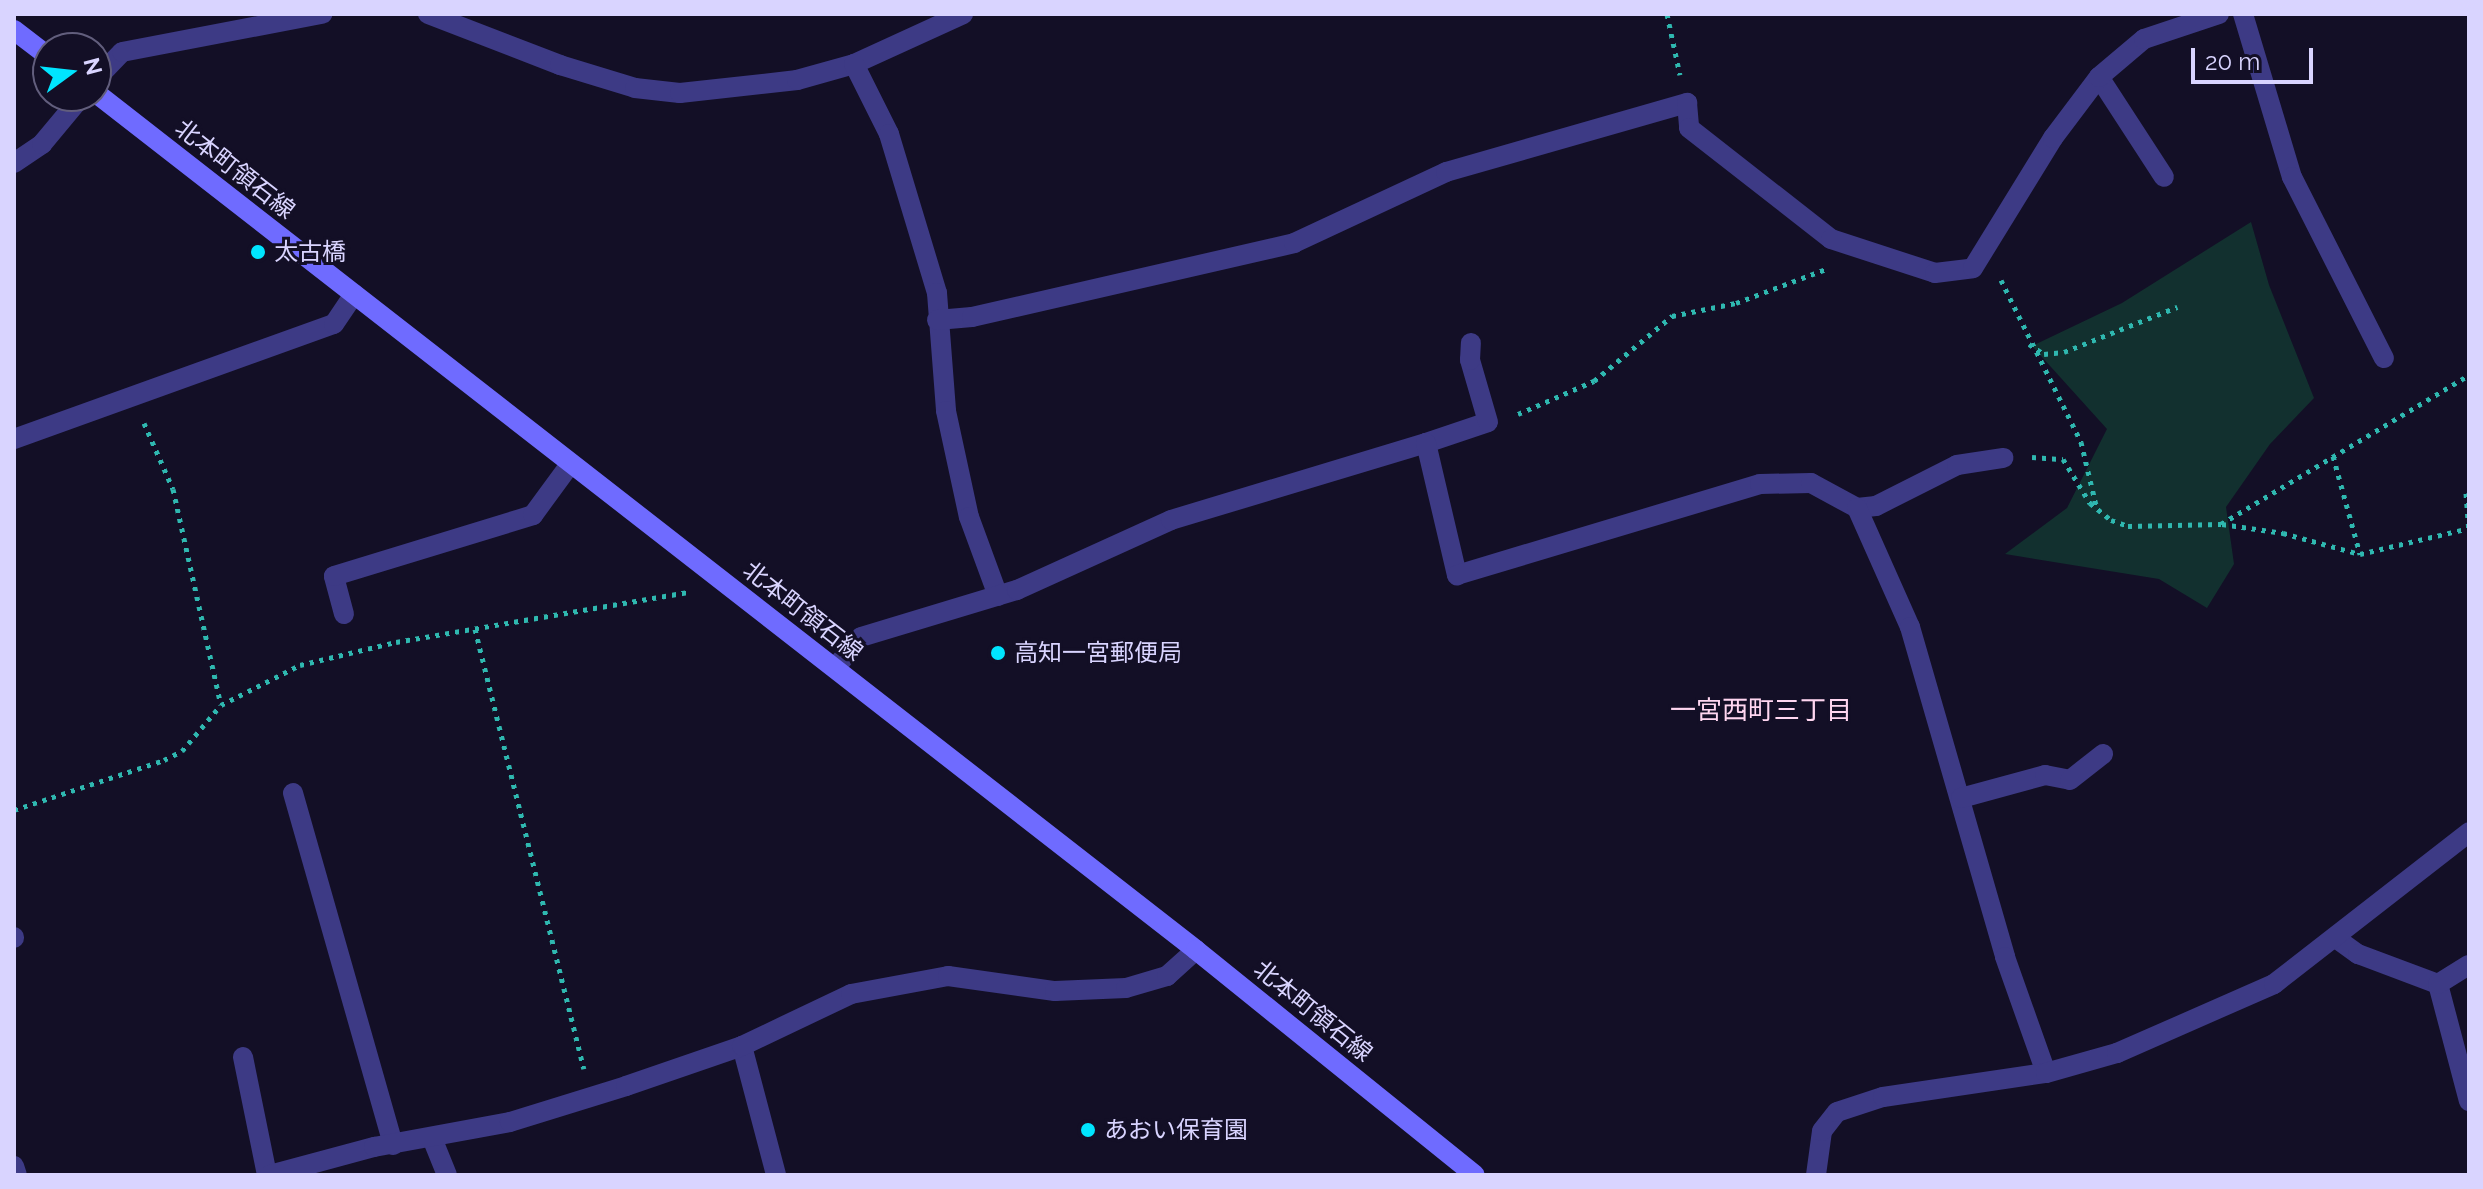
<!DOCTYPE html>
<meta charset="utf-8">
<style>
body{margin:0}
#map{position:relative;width:2483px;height:1189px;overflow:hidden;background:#130f26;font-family:Raleway,"Noto Sans JP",sans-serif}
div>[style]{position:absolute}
.green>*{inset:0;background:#12302f}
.path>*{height:5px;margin-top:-2.5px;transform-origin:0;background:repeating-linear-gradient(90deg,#2fb8b0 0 4px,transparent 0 10px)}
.minor>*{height:20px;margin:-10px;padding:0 10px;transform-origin:10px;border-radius:10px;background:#3d3a85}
.secondary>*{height:20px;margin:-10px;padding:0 10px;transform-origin:10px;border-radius:10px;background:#6f6bff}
.dots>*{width:22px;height:22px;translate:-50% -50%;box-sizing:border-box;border:4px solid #130f26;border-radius:50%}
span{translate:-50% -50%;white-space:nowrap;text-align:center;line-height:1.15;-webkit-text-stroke:6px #130f26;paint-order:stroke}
.street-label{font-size:24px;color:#d9d4ff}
.poi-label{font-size:24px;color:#d9d4ff}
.left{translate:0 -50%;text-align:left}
.neighbourhood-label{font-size:26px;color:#ffd6f0}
.frame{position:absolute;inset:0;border:16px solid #d9d4ff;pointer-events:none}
.north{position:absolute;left:32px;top:32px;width:80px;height:80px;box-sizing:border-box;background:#130f26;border:2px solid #625e7d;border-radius:50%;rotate:75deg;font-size:22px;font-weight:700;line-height:32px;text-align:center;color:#d9d4ff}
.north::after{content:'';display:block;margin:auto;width:28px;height:36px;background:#00e5ff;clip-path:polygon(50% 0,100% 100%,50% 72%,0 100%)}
.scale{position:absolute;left:2191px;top:48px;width:122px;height:36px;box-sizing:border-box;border:4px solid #d9d4ff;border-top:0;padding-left:10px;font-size:24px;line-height:28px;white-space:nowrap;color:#d9d4ff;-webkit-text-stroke:6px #130f26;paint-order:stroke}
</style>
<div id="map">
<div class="green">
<div style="clip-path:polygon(2251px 222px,2269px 285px,2314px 398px,2270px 444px,2226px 507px,2234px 564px,2207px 608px,2159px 579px,2005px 554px,2067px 508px,2107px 429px,2032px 346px,2122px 303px)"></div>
</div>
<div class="path">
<div style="left:1667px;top:14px;width:62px;rotate:78deg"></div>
<div style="left:2001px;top:280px;width:181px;rotate:63.7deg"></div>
<div style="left:2081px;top:442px;width:69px;rotate:76.6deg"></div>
<div style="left:2029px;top:344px;width:18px;rotate:34deg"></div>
<div style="left:2044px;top:354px;width:20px;rotate:-6deg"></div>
<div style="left:2064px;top:352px;width:122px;rotate:-21.7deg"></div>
<div style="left:1518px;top:414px;width:83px;rotate:-23.5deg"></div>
<div style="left:1594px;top:381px;width:102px;rotate:-39.8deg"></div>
<div style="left:1672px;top:316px;width:65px;rotate:-11.5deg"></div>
<div style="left:1736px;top:303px;width:96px;rotate:-20.7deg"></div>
<div style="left:144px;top:423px;width:72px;rotate:66.3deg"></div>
<div style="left:173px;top:489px;width:221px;rotate:77.5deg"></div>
<div style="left:2333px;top:456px;width:102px;rotate:74.6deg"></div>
<div style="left:2360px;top:554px;width:109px;rotate:-13.3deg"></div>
<div style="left:2032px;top:457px;width:31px;rotate:4deg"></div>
<div style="left:2063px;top:459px;width:52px;rotate:58.5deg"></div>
<div style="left:2090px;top:503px;width:27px;rotate:39deg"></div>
<div style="left:2111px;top:520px;width:18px;rotate:19deg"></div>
<div style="left:2128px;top:526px;width:93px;rotate:-1.2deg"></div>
<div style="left:2221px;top:524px;width:289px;rotate:-31deg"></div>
<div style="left:2466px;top:493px;width:40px;rotate:85.7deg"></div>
<div style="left:2222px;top:524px;width:62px;rotate:8.4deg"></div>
<div style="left:2283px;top:533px;width:80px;rotate:15.3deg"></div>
<div style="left:475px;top:629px;width:453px;rotate:76.1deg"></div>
<div style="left:14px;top:810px;width:158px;rotate:-18.4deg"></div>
<div style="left:164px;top:760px;width:20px;rotate:-27deg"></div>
<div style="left:182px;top:751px;width:60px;rotate:-49.7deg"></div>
<div style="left:221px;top:705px;width:89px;rotate:-26.9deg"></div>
<div style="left:300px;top:665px;width:99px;rotate:-13.5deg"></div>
<div style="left:396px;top:642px;width:295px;rotate:-9.7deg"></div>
</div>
<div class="minor">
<div style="left:428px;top:14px;width:142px;rotate:21.1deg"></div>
<div style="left:560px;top:65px;width:78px;rotate:17deg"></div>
<div style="left:635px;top:88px;width:45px;rotate:6.3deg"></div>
<div style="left:680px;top:93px;width:118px;rotate:-6.3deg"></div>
<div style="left:797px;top:80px;width:59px;rotate:-15.7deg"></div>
<div style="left:854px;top:64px;width:120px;rotate:-24.6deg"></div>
<div style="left:2243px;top:14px;width:170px;rotate:73.3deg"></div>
<div style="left:2292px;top:177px;width:203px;rotate:63.1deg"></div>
<div style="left:854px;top:64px;width:78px;rotate:63.4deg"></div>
<div style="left:889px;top:134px;width:166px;rotate:73.2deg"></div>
<div style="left:937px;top:293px;width:118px;rotate:85.6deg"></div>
<div style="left:946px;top:411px;width:108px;rotate:77.8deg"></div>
<div style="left:969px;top:517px;width:84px;rotate:69.8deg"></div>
<div style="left:2099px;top:77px;width:119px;rotate:57deg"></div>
<div style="left:96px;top:79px;width:37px;rotate:-46deg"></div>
<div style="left:122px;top:52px;width:204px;rotate:-10.8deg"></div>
<div style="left:14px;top:163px;width:34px;rotate:-34deg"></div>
<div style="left:42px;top:144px;width:62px;rotate:-50.2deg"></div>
<div style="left:937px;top:320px;width:35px;rotate:-5deg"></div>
<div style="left:972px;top:317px;width:330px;rotate:-12.9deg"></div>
<div style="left:1294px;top:243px;width:168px;rotate:-25deg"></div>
<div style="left:1446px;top:172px;width:251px;rotate:-16deg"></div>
<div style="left:1687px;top:103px;width:25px;rotate:85deg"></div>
<div style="left:1689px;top:128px;width:180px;rotate:38deg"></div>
<div style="left:1831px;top:239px;width:109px;rotate:18.1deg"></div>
<div style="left:1935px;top:273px;width:38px;rotate:-7deg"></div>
<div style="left:1973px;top:268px;width:153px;rotate:-58.4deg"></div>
<div style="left:2053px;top:138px;width:76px;rotate:-53deg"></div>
<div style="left:2099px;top:77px;width:59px;rotate:-40.2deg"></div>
<div style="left:2144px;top:39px;width:79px;rotate:-18.4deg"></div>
<div style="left:14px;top:439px;width:340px;rotate:-19.8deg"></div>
<div style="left:334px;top:324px;width:36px;rotate:-56deg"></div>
<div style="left:1426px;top:443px;width:65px;rotate:-18.7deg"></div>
<div style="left:1488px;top:422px;width:65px;rotate:-106.2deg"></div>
<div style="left:1470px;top:360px;width:17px;rotate:-87deg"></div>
<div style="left:1857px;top:508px;width:19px;rotate:-6deg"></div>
<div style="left:1876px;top:506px;width:91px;rotate:-26.8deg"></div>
<div style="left:1957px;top:465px;width:47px;rotate:-8.7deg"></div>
<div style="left:344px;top:614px;width:39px;rotate:-105deg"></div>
<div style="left:334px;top:576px;width:208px;rotate:-17deg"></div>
<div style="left:533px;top:515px;width:64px;rotate:-53.8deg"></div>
<div style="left:835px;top:668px;width:40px;rotate:-50deg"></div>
<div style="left:861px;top:637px;width:163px;rotate:-16.8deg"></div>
<div style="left:1017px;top:590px;width:169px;rotate:-24.4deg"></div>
<div style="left:1171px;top:520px;width:266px;rotate:-16.8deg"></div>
<div style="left:1426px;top:443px;width:136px;rotate:76.8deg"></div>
<div style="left:1457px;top:575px;width:316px;rotate:-16.7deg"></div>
<div style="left:1760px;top:484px;width:51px;rotate:-1.1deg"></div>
<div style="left:1811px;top:483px;width:52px;rotate:28.5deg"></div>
<div style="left:1857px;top:508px;width:130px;rotate:66deg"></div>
<div style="left:1910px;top:627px;width:343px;rotate:73.9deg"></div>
<div style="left:2005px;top:957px;width:123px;rotate:70.5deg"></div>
<div style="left:293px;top:793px;width:366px;rotate:74.1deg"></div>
<div style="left:1961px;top:798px;width:87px;rotate:-15.3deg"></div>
<div style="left:2045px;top:775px;width:25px;rotate:11deg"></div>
<div style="left:2070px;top:780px;width:42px;rotate:-38.2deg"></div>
<div style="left:14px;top:938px;width:1px;rotate:-90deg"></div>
<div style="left:2337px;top:939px;width:26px;rotate:36deg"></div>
<div style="left:2358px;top:954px;width:85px;rotate:20.6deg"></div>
<div style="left:2438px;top:984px;width:121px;rotate:75.2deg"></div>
<div style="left:2438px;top:984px;width:36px;rotate:-32deg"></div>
<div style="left:742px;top:1046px;width:133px;rotate:75.2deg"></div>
<div style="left:243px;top:1057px;width:120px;rotate:78.5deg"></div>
<div style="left:432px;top:1138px;width:40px;rotate:68deg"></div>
<div style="left:14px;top:1166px;width:9px;rotate:72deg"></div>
<div style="left:270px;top:1175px;width:108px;rotate:-15.1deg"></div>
<div style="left:374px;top:1147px;width:138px;rotate:-10.4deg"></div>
<div style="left:510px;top:1122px;width:121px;rotate:-17.2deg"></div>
<div style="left:626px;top:1086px;width:123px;rotate:-19deg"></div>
<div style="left:742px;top:1046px;width:121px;rotate:-25.5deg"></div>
<div style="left:851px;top:994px;width:99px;rotate:-10.5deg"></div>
<div style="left:948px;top:976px;width:108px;rotate:8deg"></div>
<div style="left:1055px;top:991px;width:71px;rotate:-2.4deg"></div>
<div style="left:1126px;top:988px;width:43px;rotate:-16.3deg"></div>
<div style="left:1167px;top:976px;width:39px;rotate:-42deg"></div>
<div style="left:1816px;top:1175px;width:44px;rotate:-82.2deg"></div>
<div style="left:1822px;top:1131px;width:24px;rotate:-52deg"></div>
<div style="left:1837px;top:1112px;width:48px;rotate:-18.1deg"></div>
<div style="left:1883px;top:1097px;width:165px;rotate:-8.4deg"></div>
<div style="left:2046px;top:1073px;width:74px;rotate:-15.7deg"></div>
<div style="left:2117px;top:1053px;width:171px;rotate:-23.7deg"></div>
<div style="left:2274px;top:984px;width:247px;rotate:-37.9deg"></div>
</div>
<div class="secondary">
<div style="left:14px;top:30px;width:43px;rotate:37.4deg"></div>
<div style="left:96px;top:93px;width:1394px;rotate:37.92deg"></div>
<div style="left:1196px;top:950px;width:358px;rotate:38.9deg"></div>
</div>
<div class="dots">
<div style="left:258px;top:252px;background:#00e5ff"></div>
<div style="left:998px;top:653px;background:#00e5ff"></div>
<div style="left:1088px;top:1130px;background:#00e5ff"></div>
</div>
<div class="street-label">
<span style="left:235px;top:169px;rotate:38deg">北本町領石線</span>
<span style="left:803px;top:611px;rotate:38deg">北本町領石線</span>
<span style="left:1313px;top:1011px;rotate:39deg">北本町領石線</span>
</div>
<div class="poi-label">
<span class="left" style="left:274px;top:252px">太古橋</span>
<span class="left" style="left:1014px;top:653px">高知一宮郵便局</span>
<span class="left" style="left:1104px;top:1130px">あおい保育園</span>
</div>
<div class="neighbourhood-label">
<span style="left:1761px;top:711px">一宮西町三丁目</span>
</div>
<div class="frame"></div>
<div class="north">N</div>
<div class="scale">20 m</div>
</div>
